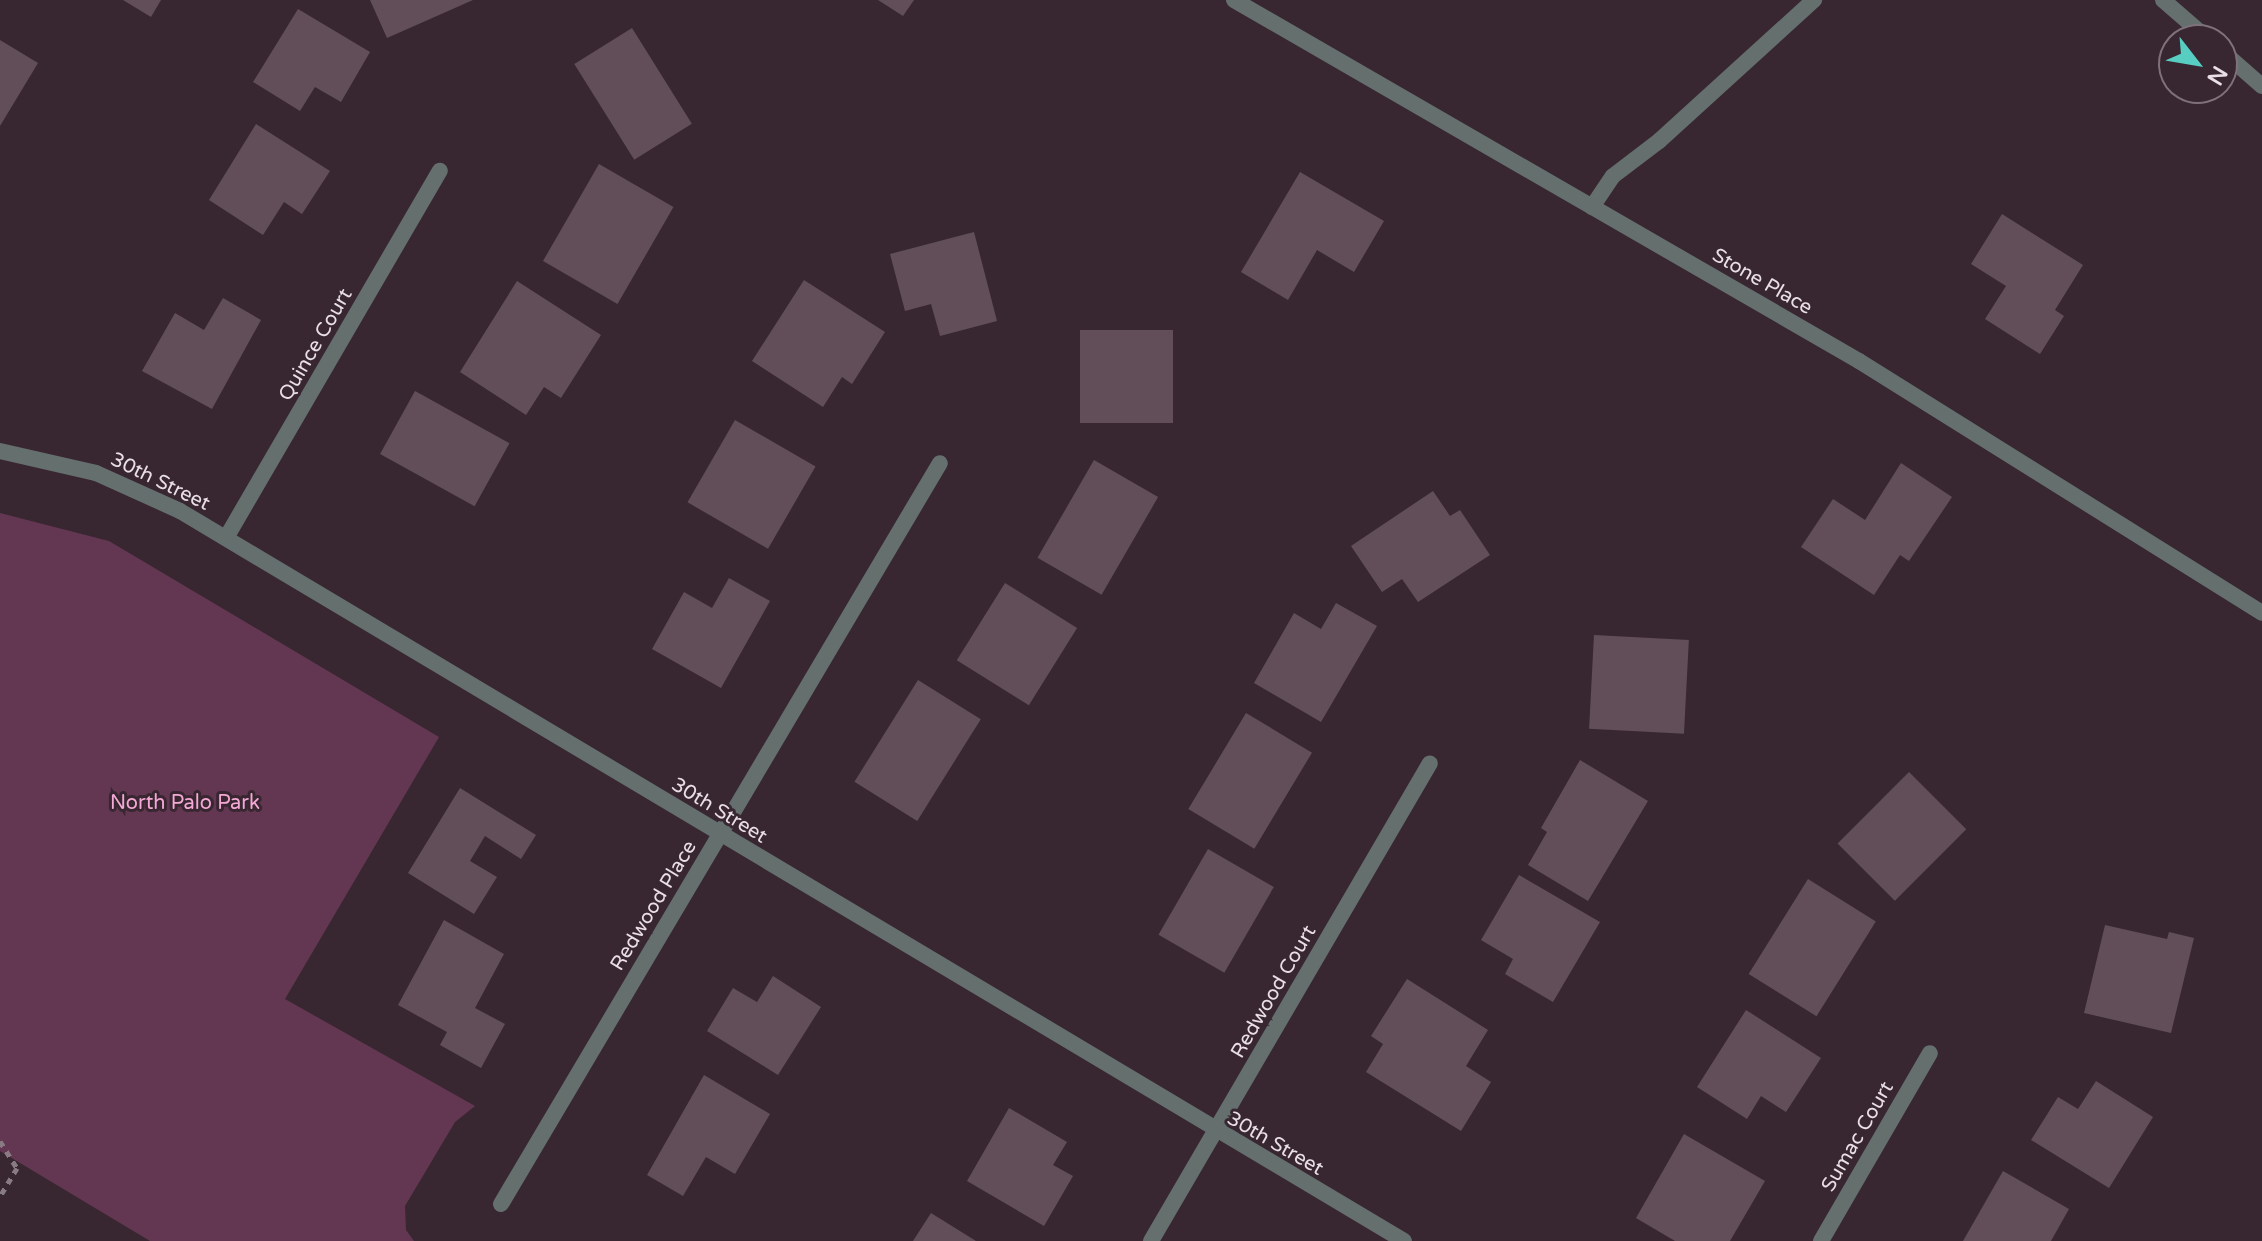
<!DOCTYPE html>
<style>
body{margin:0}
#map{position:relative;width:2262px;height:1241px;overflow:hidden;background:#382731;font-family:"Varela Round",sans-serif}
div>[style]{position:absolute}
.green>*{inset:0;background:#633652}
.building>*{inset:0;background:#614e59;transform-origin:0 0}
.path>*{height:5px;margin-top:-2.5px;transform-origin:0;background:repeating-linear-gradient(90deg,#897b83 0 6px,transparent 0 12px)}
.service>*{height:16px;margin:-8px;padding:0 8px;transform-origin:8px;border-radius:8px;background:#646f6e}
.minor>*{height:16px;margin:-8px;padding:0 8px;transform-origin:8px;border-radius:8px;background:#646f6e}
.tertiary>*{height:16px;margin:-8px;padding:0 8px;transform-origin:8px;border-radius:8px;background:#646f6e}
span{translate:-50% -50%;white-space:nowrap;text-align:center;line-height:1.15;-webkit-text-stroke:6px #382731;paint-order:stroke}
.street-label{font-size:20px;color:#eadfe5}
.park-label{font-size:20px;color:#f4a8d5}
.north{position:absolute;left:2158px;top:24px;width:80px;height:80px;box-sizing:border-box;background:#382731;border:2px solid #7f7179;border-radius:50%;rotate:121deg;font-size:22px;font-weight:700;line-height:32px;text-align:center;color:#eadfe5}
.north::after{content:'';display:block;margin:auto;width:28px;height:36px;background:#57cec1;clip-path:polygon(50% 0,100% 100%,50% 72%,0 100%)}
</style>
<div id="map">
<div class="green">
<div style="clip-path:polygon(0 513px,109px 541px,439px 737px,285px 999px,475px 1106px,455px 1122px,405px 1206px,406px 1230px,414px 1241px,150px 1241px,0 1151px)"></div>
</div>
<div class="building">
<div style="clip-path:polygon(123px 0,161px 0,151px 17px)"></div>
<div style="clip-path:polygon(370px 0,473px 0,387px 38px)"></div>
<div style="clip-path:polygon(878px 0,914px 0,903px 16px)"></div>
<div style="clip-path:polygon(298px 9px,370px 52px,341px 102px,315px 87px,300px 111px,253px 82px)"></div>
<div style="left:632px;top:28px;width:113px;height:68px;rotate:58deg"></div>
<div style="clip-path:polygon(0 40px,38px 63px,0 126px)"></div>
<div style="clip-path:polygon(256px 124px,330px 171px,302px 214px,284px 202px,263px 235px,209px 200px)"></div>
<div style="left:599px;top:164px;width:86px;height:112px;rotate:30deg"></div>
<div style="clip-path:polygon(1300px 172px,1384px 221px,1354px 272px,1317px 250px,1288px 300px,1241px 272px)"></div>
<div style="clip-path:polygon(2002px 214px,2083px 265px,2055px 310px,2064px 316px,2040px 354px,1985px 319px,2006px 286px,1971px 264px)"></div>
<div style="clip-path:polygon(974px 232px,997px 321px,940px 336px,931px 304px,905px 311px,890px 254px)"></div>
<div style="clip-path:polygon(804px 280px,885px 332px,852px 384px,842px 377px,823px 407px,752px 361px)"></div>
<div style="clip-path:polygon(517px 281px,601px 335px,561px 398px,544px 387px,526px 415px,460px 372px)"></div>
<div style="clip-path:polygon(223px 298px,261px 320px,212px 409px,142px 371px,175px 313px,204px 330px)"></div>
<div style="left:1173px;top:330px;width:93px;height:93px;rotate:90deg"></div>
<div style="left:415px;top:391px;width:108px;height:72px;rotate:29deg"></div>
<div style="left:735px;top:420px;width:93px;height:95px;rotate:30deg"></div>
<div style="left:1094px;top:460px;width:74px;height:113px;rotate:30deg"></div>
<div style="clip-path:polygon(1901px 463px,1952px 497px,1909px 561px,1900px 555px,1874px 595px,1801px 547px,1833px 499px,1865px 520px)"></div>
<div style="clip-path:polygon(1433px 491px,1450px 516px,1460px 510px,1490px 555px,1418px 602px,1402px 579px,1382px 592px,1351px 546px)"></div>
<div style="clip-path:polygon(729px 578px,770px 601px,721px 688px,652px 649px,684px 592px,712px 608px)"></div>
<div style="left:1005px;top:583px;width:85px;height:91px;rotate:32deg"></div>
<div style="clip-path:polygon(1336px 603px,1377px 626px,1321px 722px,1254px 683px,1294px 613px,1321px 629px)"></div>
<div style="left:1594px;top:635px;width:95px;height:94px;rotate:3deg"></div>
<div style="left:918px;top:680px;width:74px;height:120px;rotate:32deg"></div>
<div style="left:1246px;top:713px;width:77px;height:112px;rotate:31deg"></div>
<div style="clip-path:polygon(1580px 760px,1648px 801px,1588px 901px,1528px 865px,1547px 832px,1541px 828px)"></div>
<div style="left:1909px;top:772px;width:81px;height:101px;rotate:45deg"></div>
<div style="clip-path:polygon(460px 788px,536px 835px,521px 859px,485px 836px,470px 861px,497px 877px,474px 914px,408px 873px)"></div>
<div style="left:1208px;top:849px;width:76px;height:99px;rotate:30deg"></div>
<div style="clip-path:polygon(1519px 875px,1600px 922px,1553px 1002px,1505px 974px,1513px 959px,1481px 940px)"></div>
<div style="left:1808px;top:879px;width:80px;height:112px;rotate:32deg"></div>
<div style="clip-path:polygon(444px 920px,504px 954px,475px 1008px,505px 1024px,481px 1068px,440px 1045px,447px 1032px,398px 1005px)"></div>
<div style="clip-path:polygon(2105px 925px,2167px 939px,2169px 932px,2194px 938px,2171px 1033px,2084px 1013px)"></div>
<div style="clip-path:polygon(773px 976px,821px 1007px,778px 1075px,707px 1031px,733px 988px,757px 1002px)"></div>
<div style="clip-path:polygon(1407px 979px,1488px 1030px,1466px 1066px,1491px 1082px,1461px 1131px,1366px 1072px,1383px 1044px,1371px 1036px)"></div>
<div style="clip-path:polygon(1746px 1010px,1821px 1058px,1786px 1112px,1761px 1096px,1747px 1119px,1697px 1087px)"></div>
<div style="clip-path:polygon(704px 1075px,770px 1114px,735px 1174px,706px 1157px,683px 1196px,647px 1175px)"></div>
<div style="clip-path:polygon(2096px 1081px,2153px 1117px,2109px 1188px,2031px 1140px,2058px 1097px,2078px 1109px)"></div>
<div style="clip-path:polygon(1009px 1108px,1067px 1142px,1053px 1165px,1073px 1176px,1044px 1226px,967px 1181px)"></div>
<div style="clip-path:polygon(1684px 1134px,1765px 1181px,1730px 1241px,1675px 1241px,1636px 1218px)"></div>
<div style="clip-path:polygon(2003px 1171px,2069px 1209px,2051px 1241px,1963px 1241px)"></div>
<div style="clip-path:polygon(931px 1213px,976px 1241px,913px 1241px)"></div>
</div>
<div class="path">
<div style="left:0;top:1141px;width:32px;rotate:58deg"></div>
<div style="left:17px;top:1168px;width:33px;rotate:121deg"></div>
</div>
<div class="service">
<div style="left:1592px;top:207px;width:37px;rotate:-56deg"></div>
<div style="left:1613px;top:176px;width:58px;rotate:-37.3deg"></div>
<div style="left:1659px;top:141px;width:210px;rotate:-42.3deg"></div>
</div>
<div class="minor">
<div style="left:1234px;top:0;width:722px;rotate:30.01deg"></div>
<div style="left:1859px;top:361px;width:475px;rotate:32deg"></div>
<div style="left:2163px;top:0;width:61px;rotate:41deg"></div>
<div style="left:2222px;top:51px;width:53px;rotate:41.2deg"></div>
<div style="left:226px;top:538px;width:425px;rotate:-59.8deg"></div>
<div style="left:501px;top:1204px;width:861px;rotate:-59.36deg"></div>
<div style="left:1151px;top:1241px;width:553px;rotate:-59.73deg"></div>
<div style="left:1821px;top:1241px;width:217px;rotate:-59.9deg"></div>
</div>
<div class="tertiary">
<div style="left:0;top:451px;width:98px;rotate:12.9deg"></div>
<div style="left:96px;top:473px;width:92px;rotate:24.3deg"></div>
<div style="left:180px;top:511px;width:1425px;rotate:30.81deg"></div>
</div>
<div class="street-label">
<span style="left:1762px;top:282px;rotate:30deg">Stone Place</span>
<span style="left:316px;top:345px;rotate:-60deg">Quince Court</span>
<span style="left:160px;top:482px;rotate:26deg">30th Street</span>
<span style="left:719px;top:811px;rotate:31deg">30th Street</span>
<span style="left:654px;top:906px;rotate:-59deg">Redwood Place</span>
<span style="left:1274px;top:992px;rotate:-60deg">Redwood Court</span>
<span style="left:1858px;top:1137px;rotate:-60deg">Sumac Court</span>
<span style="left:1275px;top:1144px;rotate:30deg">30th Street</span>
</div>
<div class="park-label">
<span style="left:185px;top:803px">North Palo Park</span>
</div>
<div class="north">N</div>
</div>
